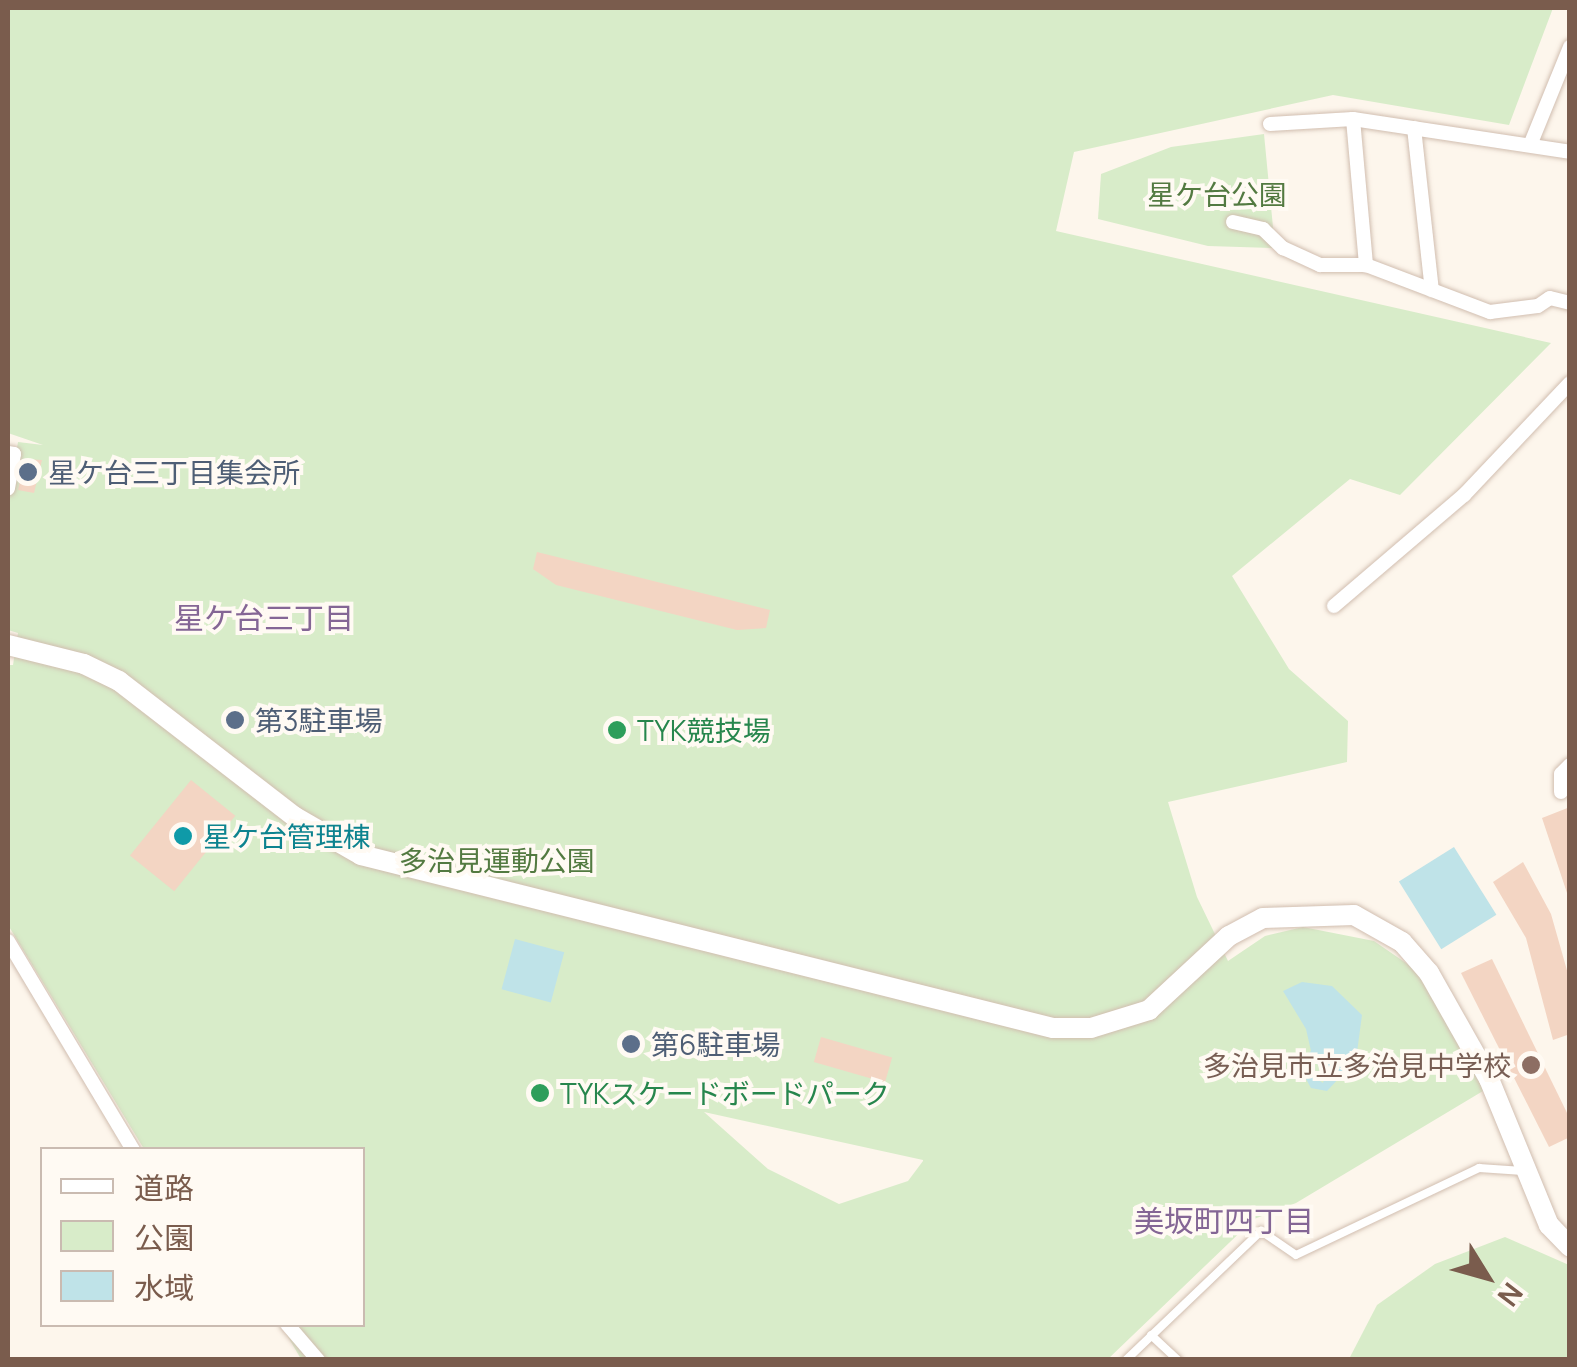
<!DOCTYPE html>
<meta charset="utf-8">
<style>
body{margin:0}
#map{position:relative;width:1577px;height:1367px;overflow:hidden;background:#fdf6ec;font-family:Manrope,"Noto Sans JP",sans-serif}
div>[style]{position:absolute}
.green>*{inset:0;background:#d8ecc9}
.water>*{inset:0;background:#bfe3e8;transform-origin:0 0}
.building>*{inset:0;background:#f3d5c3;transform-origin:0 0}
.roads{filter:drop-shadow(0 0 2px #d1beb0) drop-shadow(0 0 2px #d1beb0)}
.lane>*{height:8px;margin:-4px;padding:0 4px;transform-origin:4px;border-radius:4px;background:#fff}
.street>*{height:14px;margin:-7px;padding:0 7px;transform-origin:7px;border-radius:7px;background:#fff}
.secondary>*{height:20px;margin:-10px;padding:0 10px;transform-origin:10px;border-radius:10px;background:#fff}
.dots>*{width:28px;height:28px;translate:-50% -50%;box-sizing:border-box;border:5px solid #fffaf3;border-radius:50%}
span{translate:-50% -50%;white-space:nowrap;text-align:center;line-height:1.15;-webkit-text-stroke:8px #fffaf3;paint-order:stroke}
.park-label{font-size:28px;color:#537a41}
.service-label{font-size:28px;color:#4e5e75}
.left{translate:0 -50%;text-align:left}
.leisure-label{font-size:28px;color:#27864d}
.culture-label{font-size:28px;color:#0d838f}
.education-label{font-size:28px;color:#785e54}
.right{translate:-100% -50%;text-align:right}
.neighbourhood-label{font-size:30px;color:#846695}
.frame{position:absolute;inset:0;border:10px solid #7a5c4d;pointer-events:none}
.legend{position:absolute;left:40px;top:1147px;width:325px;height:180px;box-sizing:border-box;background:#fffaf3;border:2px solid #cabbb1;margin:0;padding:12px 18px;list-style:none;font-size:30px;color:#7a5c4d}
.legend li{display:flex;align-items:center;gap:20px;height:50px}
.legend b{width:50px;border:2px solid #cabbb1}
.north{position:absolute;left:1437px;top:1227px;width:100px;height:100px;-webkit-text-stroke:8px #fffaf3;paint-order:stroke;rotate:127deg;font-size:28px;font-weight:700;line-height:40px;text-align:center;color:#7a5c4d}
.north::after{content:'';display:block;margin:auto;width:35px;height:45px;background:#7a5c4d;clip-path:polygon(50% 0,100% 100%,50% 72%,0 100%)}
</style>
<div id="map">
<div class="green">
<div style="clip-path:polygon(evenodd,8px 8px,1553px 8px,1509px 125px,1333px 95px,1074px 152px,1056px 231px,1551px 343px,1400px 495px,1350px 479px,1232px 576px,1289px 669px,1348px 721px,1347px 762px,1168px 802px,1197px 897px,1228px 961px,1265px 936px,1303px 927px,1374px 941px,1419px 972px,1488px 1088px,1296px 1203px,1254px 1219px,1108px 1359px,301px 1359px,281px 1325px,362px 1324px,362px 1150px,144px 1149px,8px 925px,8px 665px,13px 665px,18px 633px,8px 630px,8px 500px,18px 442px,43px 445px,8px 433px,8px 8px,704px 1112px,923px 1160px,923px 1161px,908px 1181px,839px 1204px,768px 1169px,704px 1112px)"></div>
<div style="clip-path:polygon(1264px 134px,1275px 248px,1208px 246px,1098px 219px,1101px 174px,1171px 147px)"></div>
<div style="clip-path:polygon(1505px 1237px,1569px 1265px,1569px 1359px,1349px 1359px,1377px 1305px,1435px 1264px)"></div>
</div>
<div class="water">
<div style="left:1454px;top:847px;width:80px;height:65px;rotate:58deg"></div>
<div style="left:515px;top:939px;width:51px;height:52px;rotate:15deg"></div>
<div style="clip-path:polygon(1302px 982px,1332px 986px,1362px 1015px,1356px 1060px,1327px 1091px,1311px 1088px,1306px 1079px,1305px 1071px,1323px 1083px,1328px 1068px,1303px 1059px,1311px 1051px,1306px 1029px,1283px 991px)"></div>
</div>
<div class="building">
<div style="clip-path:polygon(24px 459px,42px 460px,34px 493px,18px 490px)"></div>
<div style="clip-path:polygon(537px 552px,770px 610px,766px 628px,737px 630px,556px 585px,533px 569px)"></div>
<div style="left:191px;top:780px;width:57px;height:97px;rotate:39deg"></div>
<div style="clip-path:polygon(1570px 807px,1570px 893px,1567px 893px,1542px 818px)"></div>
<div style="clip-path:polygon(1523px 862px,1551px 914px,1570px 981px,1570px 1034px,1553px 1040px,1526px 938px,1493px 882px)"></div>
<div style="clip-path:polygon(1492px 959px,1570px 1119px,1570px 1137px,1549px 1147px,1461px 973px)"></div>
<div style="left:821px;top:1037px;width:74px;height:26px;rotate:16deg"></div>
</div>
<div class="roads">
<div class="lane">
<div style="left:1151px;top:1335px;width:37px;rotate:43deg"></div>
<div style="left:1126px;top:1360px;width:187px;rotate:-43.7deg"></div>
<div style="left:1261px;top:1231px;width:42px;rotate:34.4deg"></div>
<div style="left:1296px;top:1255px;width:203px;rotate:-25.4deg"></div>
<div style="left:1479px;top:1168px;width:44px;rotate:3.9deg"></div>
</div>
<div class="street">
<div style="left:1353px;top:119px;width:147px;rotate:84.9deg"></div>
<div style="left:1366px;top:265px;width:133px;rotate:20.8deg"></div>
<div style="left:1490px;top:312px;width:48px;rotate:-7.1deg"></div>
<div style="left:1538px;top:306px;width:14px;rotate:-34deg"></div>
<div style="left:1550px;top:298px;width:21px;rotate:14deg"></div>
<div style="left:1270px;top:124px;width:83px;rotate:-3.4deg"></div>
<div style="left:1353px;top:119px;width:219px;rotate:8.6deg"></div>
<div style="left:1414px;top:128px;width:163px;rotate:83.7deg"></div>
<div style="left:1531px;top:143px;width:104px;rotate:-67.9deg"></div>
<div style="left:1233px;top:222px;width:31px;rotate:13deg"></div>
<div style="left:1263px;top:229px;width:28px;rotate:44deg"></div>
<div style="left:1283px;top:248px;width:41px;rotate:24.7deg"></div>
<div style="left:1320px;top:265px;width:46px"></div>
<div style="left:8px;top:453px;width:6px;rotate:9deg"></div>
<div style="left:14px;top:454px;width:35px;rotate:100deg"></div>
<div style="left:1334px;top:606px;width:171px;rotate:-40.5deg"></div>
<div style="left:1464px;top:495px;width:154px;rotate:-46.6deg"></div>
<div style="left:1561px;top:792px;width:18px;rotate:-90deg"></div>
<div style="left:1561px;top:774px;width:13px;rotate:-45deg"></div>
<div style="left:8px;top:941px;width:244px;rotate:59.1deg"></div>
<div style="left:287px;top:1324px;width:48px;rotate:49.3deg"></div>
</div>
<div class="secondary">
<div style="left:8px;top:645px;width:78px;rotate:14deg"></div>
<div style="left:84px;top:664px;width:39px;rotate:26deg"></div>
<div style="left:119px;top:681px;width:222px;rotate:37.7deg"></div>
<div style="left:295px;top:817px;width:76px;rotate:29.9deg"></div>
<div style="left:361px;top:855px;width:713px;rotate:14.04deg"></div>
<div style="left:1053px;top:1028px;width:38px"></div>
<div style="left:1091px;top:1028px;width:61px;rotate:-17.2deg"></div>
<div style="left:1149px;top:1010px;width:109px;rotate:-42.8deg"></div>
<div style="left:1229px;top:936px;width:38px;rotate:-28deg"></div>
<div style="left:1263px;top:918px;width:91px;rotate:-1.9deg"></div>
<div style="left:1354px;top:915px;width:55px;rotate:29.4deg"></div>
<div style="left:1402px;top:942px;width:41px;rotate:48.9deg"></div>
<div style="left:1429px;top:973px;width:122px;rotate:60.5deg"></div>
<div style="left:1489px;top:1079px;width:158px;rotate:67.7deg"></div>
<div style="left:1549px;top:1225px;width:30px;rotate:46deg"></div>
</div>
</div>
<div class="dots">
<div style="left:28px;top:472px;background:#5c6f8a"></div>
<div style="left:235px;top:720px;background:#5c6f8a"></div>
<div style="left:617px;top:730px;background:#2e9e5b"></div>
<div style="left:183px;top:836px;background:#0f9aa8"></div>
<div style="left:631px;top:1044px;background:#5c6f8a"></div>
<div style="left:1531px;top:1065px;background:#8d6e63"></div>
<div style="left:540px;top:1093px;background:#2e9e5b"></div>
</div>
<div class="park-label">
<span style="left:1217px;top:194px">星ケ台公園</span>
<span style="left:497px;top:860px">多治見運動公園</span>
</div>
<div class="service-label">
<span class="left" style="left:48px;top:472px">星ケ台三丁目集会所</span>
<span class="left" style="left:255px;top:720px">第3駐車場</span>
<span class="left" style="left:651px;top:1044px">第6駐車場</span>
</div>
<div class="leisure-label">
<span class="left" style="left:637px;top:730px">TYK競技場</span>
<span class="left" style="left:560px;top:1093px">TYKスケードボードパーク</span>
</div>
<div class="culture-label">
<span class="left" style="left:203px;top:836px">星ケ台管理棟</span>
</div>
<div class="education-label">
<span class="right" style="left:1511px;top:1065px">多治見市立多治見中学校</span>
</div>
<div class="neighbourhood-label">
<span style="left:264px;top:618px">星ケ台三丁目</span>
<span style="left:1224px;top:1221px">美坂町四丁目</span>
</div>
<div class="frame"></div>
<ul class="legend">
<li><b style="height:12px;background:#fff"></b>道路</li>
<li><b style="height:28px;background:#d8ecc9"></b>公園</li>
<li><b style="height:28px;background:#bfe3e8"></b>水域</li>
</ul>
<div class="north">N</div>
</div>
